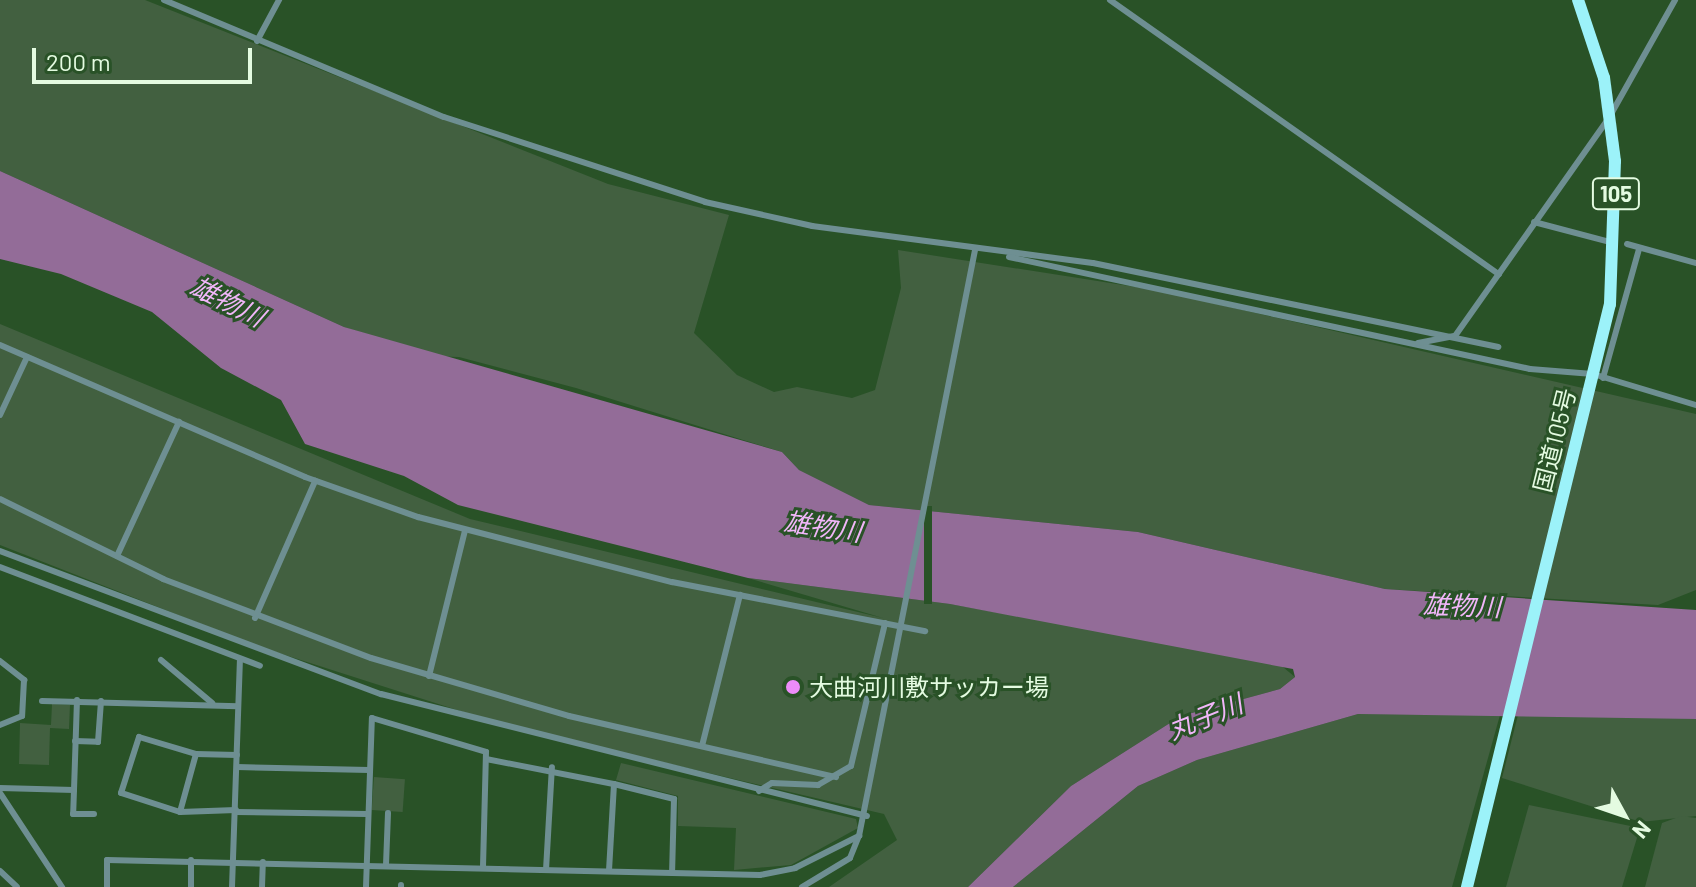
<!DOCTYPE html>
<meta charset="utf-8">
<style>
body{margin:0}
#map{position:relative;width:1696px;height:887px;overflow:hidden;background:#295227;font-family:Barlow,"Noto Sans JP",sans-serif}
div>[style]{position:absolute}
.green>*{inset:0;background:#426040;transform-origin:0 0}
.water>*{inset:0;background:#936c98}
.pier>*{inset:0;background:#295227;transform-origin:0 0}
.street>*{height:6px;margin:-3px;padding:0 3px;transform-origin:3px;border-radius:3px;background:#6e8f92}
.highway>*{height:12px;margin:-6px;padding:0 6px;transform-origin:6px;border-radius:6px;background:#9cf2f9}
.dots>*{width:22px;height:22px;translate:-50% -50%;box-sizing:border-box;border:4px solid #295227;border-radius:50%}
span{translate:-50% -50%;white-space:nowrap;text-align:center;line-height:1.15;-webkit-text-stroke:6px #295227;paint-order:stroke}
.shield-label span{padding:2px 6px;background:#295227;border:2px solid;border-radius:6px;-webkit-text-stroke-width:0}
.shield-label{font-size:22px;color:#e4fbe1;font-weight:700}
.street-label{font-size:24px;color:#e4fbe1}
.poi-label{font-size:24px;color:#e4fbe1}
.left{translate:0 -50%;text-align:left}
.water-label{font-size:26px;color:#f1b6f9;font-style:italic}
.north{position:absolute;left:1584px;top:775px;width:80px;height:80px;-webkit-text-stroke:6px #295227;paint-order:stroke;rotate:130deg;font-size:22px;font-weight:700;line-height:32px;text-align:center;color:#e4fbe1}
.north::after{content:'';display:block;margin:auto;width:28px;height:36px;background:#e4fbe1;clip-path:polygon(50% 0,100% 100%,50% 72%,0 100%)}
.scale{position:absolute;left:32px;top:48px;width:220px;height:36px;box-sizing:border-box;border:4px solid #e4fbe1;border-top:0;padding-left:10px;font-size:24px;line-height:28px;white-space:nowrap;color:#e4fbe1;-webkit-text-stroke:6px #295227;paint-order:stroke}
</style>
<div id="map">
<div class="green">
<div style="clip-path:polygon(0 0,145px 0,608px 184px,729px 215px,694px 333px,737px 375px,774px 392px,797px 387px,852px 398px,875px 390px,901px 288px,898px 250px,1155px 290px,1696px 414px,1696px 590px,1658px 605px,1385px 589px,1138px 532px,869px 505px,799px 470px,782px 452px,576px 388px,459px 357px,428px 356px,344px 327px,0 171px)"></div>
<div style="clip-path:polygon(0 324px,470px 519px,883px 618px,748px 578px,950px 604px,1278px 663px,1295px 677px,1280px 689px,1181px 716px,1071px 786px,968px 887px,829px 887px,897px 840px,884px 814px,504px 725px,257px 646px,0 545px)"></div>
<div style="clip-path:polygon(52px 704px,70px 705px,69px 729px,50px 728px,49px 765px,19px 764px,20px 723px,51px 725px)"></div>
<div style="clip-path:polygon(1358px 714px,1500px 715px,1452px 887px,1013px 887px,1138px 786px,1197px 760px)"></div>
<div style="clip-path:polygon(1618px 714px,1696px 719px,1696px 816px,1641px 822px,1502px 778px,1518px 715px)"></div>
<div style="clip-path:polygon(621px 763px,856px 819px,858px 828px,791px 865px,734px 870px,736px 828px,678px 826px,678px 796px,616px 780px)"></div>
<div style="left:374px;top:777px;width:31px;height:33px;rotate:4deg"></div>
<div style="clip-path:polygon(1529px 805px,1640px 828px,1622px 887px,1506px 887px)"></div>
<div style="clip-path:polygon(1681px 816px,1696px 818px,1696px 887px,1645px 887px,1662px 823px)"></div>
</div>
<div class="water">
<div style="clip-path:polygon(0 171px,344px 327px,782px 452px,799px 470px,869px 505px,1138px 532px,1385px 589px,1696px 610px,1696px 719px,1358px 714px,1197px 760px,1138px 786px,1013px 887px,968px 887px,1071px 786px,1181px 716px,1280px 689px,1295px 677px,1293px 669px,950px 604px,748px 578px,458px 505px,404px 476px,305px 444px,281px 400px,221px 368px,152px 312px,61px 274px,0 259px)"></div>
</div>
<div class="pier">
<div style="left:924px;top:506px;width:8px;height:98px"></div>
</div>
<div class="street">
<div style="left:164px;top:0;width:303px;rotate:22.7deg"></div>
<div style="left:444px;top:117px;width:274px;rotate:18deg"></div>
<div style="left:705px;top:202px;width:110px;rotate:12.6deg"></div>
<div style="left:812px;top:226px;width:283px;rotate:7.5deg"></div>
<div style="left:1093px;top:263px;width:414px;rotate:11.7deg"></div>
<div style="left:1110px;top:0;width:476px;rotate:35.2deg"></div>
<div style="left:257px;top:41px;width:47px;rotate:-61.8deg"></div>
<div style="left:1534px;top:222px;width:79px;rotate:14.7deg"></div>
<div style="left:1627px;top:244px;width:72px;rotate:15.4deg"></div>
<div style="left:1009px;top:257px;width:533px;rotate:12.13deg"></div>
<div style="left:1530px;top:369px;width:63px;rotate:4.5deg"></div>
<div style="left:1593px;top:374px;width:108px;rotate:16.8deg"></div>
<div style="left:1418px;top:343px;width:38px;rotate:-11deg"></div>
<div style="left:1455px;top:336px;width:269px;rotate:-54.8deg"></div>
<div style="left:1610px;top:116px;width:133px;rotate:-60.7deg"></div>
<div style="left:0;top:345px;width:332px;rotate:23.4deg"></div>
<div style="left:305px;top:477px;width:120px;rotate:19.5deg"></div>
<div style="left:418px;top:517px;width:262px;rotate:14.4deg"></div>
<div style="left:672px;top:582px;width:258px;rotate:11deg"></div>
<div style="left:1603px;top:378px;width:134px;rotate:-74.4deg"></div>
<div style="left:0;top:415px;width:64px;rotate:-65deg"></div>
<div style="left:0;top:499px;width:182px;rotate:26.1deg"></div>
<div style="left:163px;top:579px;width:222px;rotate:20.8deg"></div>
<div style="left:371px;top:658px;width:206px;rotate:16.3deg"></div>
<div style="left:569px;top:716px;width:274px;rotate:12.9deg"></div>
<div style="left:0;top:551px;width:407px;rotate:20.6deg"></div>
<div style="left:381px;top:694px;width:501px;rotate:14.09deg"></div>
<div style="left:117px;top:556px;width:148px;rotate:-65.2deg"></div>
<div style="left:0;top:567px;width:278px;rotate:20.8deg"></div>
<div style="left:255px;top:618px;width:150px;rotate:-66.3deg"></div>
<div style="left:161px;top:660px;width:67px;rotate:40.1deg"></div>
<div style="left:0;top:661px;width:31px;rotate:38deg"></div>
<div style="left:24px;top:680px;width:36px;rotate:93deg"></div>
<div style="left:22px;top:716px;width:24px;rotate:158deg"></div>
<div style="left:429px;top:676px;width:150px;rotate:-76.1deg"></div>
<div style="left:42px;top:701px;width:196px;rotate:1.5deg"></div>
<div style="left:75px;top:741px;width:23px;rotate:2deg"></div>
<div style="left:98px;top:742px;width:41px;rotate:-85.8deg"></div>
<div style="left:702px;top:746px;width:156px;rotate:-75.9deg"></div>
<div style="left:486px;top:759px;width:130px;rotate:11.1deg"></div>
<div style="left:614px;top:784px;width:87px;rotate:93.3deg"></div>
<div style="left:237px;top:767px;width:132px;rotate:1.3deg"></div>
<div style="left:614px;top:784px;width:62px;rotate:14deg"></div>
<div style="left:674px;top:799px;width:74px;rotate:91.5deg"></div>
<div style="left:0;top:788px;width:74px;rotate:1.5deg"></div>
<div style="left:74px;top:790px;width:90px;rotate:-88.1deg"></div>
<div style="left:74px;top:790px;width:24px;rotate:92deg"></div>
<div style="left:73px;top:814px;width:21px"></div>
<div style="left:759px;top:791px;width:15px;rotate:-32deg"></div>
<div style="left:772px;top:783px;width:46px;rotate:2.5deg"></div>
<div style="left:818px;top:785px;width:38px;rotate:-30deg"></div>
<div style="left:851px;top:766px;width:147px;rotate:-76.6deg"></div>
<div style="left:0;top:793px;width:113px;rotate:56.6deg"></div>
<div style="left:236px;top:810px;width:56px;rotate:178deg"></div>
<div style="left:180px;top:812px;width:62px;rotate:-162.1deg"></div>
<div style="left:121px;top:793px;width:59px;rotate:-72.2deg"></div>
<div style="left:139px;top:737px;width:59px;rotate:16.6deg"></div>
<div style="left:196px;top:754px;width:41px;rotate:1.4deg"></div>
<div style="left:180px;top:812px;width:60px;rotate:-74.6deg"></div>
<div style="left:235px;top:812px;width:132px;rotate:0.9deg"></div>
<div style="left:386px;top:865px;width:52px;rotate:-87.8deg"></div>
<div style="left:546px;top:870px;width:103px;rotate:-86.7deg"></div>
<div style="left:0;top:871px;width:23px;rotate:43deg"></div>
<div style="left:107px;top:887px;width:27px;rotate:-90deg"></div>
<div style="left:107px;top:860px;width:653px;rotate:1.32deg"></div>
<div style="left:760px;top:875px;width:36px;rotate:-11deg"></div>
<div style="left:795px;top:868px;width:72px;rotate:-26.6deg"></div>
<div style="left:859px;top:836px;width:597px;rotate:-78.8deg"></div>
<div style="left:191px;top:887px;width:27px;rotate:-90deg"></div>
<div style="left:232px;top:887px;width:228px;rotate:-88deg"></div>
<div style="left:262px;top:887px;width:25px;rotate:-88deg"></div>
<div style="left:366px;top:887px;width:169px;rotate:-88deg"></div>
<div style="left:372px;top:718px;width:119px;rotate:16.6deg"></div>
<div style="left:486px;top:752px;width:115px;rotate:91.5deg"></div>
<div style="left:401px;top:887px;width:2px;rotate:-90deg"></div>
<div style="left:802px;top:887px;width:56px;rotate:-31.1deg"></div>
<div style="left:850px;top:858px;width:24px;rotate:-68deg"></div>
</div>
<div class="highway">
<div style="left:1467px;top:887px;width:600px;rotate:-76.22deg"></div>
<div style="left:1610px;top:304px;width:143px;rotate:-88deg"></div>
<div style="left:1615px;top:161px;width:84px;rotate:-97.5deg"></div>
<div style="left:1604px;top:78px;width:82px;rotate:-108.4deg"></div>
</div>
<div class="dots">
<div style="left:793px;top:687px;background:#ed8cf9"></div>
</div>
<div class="shield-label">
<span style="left:1616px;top:194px">105</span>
</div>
<div class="street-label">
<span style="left:1554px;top:440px;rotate:-76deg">国道105号</span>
</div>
<div class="poi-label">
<span class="left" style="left:809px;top:687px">大曲河川敷サッカー場</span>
</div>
<div class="water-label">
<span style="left:228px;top:301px;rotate:27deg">雄物川</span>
<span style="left:823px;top:526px;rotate:8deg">雄物川</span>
<span style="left:1462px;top:605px;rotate:2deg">雄物川</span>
<span style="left:1205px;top:716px;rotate:-22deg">丸子川</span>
</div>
<div class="north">N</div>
<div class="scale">200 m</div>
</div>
